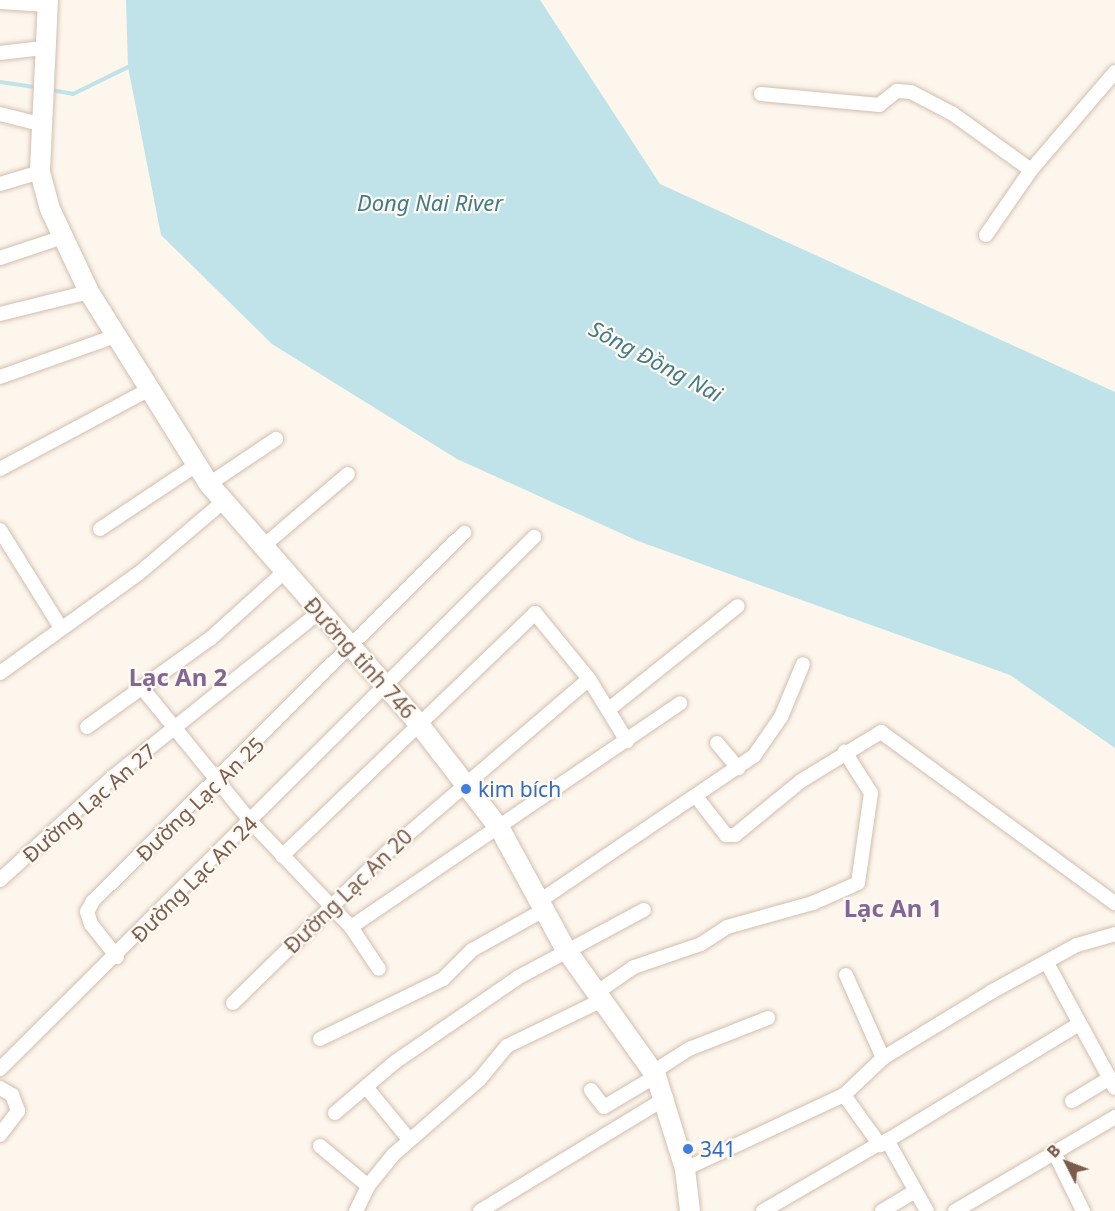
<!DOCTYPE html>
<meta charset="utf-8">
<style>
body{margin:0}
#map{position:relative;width:1115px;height:1211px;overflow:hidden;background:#fdf6ec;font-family:"Noto Sans",sans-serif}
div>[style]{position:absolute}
.water>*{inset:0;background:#bfe3e8}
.stream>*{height:4px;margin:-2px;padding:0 2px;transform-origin:2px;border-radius:2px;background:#bfe3e8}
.roads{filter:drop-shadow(0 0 2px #d1beb0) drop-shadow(0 0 2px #d1beb0)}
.minor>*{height:14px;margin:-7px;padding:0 7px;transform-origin:7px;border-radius:7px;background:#fff}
.secondary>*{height:20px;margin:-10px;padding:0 10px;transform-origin:10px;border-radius:10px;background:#fff}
.dots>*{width:16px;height:16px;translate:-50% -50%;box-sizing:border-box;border:3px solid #fffaf3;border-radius:50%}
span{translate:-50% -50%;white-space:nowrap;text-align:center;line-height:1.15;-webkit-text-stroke:4.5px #fffaf3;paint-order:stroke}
.street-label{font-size:21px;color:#7a5c4d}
.shop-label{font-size:21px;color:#366cbe}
.left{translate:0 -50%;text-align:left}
.water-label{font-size:22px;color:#437c86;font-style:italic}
.quarter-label{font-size:24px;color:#846695;font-weight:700}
.north{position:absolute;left:1037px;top:1133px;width:60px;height:60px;-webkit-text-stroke:4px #fffaf3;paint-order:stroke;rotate:312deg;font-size:16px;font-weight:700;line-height:24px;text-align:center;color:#7a5c4d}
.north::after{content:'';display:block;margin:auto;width:21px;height:27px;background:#7a5c4d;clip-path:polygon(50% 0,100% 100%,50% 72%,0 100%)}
</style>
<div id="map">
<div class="water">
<div style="clip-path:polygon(126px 0,540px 0,660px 184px,1115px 392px,1115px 748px,1010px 675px,638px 541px,457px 459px,272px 344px,161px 235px,128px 67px)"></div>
</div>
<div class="stream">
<div style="left:0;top:82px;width:37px;rotate:8deg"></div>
<div style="left:51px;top:90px;width:22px;rotate:10deg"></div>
<div style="left:73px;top:94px;width:61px;rotate:-26.1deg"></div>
</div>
<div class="roads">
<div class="minor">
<div style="left:0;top:2px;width:47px;rotate:3.7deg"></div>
<div style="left:0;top:53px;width:43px;rotate:-6.6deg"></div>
<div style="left:761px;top:94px;width:119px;rotate:5.3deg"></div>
<div style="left:879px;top:105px;width:23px;rotate:-38deg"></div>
<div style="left:897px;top:91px;width:14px;rotate:4deg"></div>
<div style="left:911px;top:92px;width:47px;rotate:27.6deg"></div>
<div style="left:953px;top:114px;width:96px;rotate:35.7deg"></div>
<div style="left:0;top:114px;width:41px;rotate:14deg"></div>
<div style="left:0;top:184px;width:42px;rotate:-16.7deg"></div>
<div style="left:986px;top:235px;width:79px;rotate:-55.3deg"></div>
<div style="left:1031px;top:170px;width:129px;rotate:-49.4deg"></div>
<div style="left:0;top:258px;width:66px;rotate:-18.4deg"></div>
<div style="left:0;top:314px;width:92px;rotate:-13.9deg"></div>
<div style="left:0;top:377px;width:122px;rotate:-19.6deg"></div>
<div style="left:0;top:469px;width:170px;rotate:-28.1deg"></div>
<div style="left:209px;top:484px;width:81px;rotate:-33.9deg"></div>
<div style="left:100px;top:529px;width:114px;rotate:-33.6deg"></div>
<div style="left:0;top:530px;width:115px;rotate:58.1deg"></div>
<div style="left:261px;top:548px;width:114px;rotate:-40.4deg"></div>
<div style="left:0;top:673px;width:170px;rotate:-35.7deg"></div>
<div style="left:138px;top:574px;width:113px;rotate:-40.3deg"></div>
<div style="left:143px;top:689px;width:171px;rotate:50.9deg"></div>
<div style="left:251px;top:822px;width:145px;rotate:46.4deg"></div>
<div style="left:351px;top:927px;width:50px;rotate:56.3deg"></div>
<div style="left:608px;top:710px;width:166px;rotate:-38.7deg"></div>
<div style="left:87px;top:727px;width:153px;rotate:-35.7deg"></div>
<div style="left:211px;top:638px;width:97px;rotate:-42.1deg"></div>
<div style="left:717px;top:743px;width:33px;rotate:50deg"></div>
<div style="left:698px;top:799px;width:46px;rotate:52.1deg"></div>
<div style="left:726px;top:835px;width:9px"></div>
<div style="left:735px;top:835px;width:85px;rotate:-39.3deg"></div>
<div style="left:801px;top:781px;width:94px;rotate:-31.5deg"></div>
<div style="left:881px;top:732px;width:290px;rotate:36.2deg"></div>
<div style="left:282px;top:856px;width:351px;rotate:-43.8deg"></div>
<div style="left:535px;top:613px;width:85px;rotate:50.7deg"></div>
<div style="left:589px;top:679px;width:73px;rotate:58.5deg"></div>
<div style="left:0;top:880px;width:154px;rotate:-42.4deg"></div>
<div style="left:114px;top:776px;width:261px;rotate:-38.6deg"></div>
<div style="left:538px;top:902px;width:261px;rotate:-34.1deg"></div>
<div style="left:754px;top:756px;width:47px;rotate:-55.3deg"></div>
<div style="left:781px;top:717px;width:57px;rotate:-67.5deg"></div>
<div style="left:351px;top:927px;width:398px;rotate:-34.2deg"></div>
<div style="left:117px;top:957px;width:42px;rotate:-128.2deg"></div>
<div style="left:91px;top:924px;width:13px;rotate:-108deg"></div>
<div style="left:87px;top:912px;width:13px;rotate:-61deg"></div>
<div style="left:93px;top:901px;width:523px;rotate:-44.77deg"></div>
<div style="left:1047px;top:963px;width:142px;rotate:61.5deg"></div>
<div style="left:846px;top:975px;width:91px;rotate:66deg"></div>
<div style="left:596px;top:993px;width:46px;rotate:-34.4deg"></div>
<div style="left:634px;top:967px;width:71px;rotate:-18.9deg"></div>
<div style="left:701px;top:944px;width:31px;rotate:-33deg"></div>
<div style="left:727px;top:927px;width:89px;rotate:-15.6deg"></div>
<div style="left:813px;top:903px;width:49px;rotate:-24deg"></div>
<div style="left:858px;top:883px;width:91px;rotate:-81.8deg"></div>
<div style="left:871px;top:793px;width:49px;rotate:-122.4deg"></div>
<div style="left:233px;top:1003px;width:214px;rotate:-44.4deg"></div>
<div style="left:386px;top:853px;width:267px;rotate:-40.6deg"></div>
<div style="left:320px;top:1039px;width:137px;rotate:-26deg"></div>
<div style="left:443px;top:979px;width:41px;rotate:-45deg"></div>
<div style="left:472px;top:950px;width:82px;rotate:-29.1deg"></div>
<div style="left:0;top:1069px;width:754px;rotate:-44.89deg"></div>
<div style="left:653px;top:1072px;width:43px;rotate:-32.6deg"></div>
<div style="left:689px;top:1049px;width:85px;rotate:-21.4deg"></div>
<div style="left:366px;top:1087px;width:66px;rotate:50.5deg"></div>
<div style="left:0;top:1088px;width:14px;rotate:30deg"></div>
<div style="left:12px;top:1095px;width:17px;rotate:69deg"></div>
<div style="left:18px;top:1111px;width:30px;rotate:127deg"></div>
<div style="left:591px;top:1090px;width:21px;rotate:53deg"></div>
<div style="left:604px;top:1107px;width:61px;rotate:-30.8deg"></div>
<div style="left:844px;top:1095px;width:62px;rotate:54.2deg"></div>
<div style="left:880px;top:1145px;width:233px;rotate:-31.3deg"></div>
<div style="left:1072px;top:1101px;width:44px;rotate:-31.2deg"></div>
<div style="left:335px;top:1113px;width:79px;rotate:-40.4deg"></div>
<div style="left:395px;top:1062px;width:148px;rotate:-34.5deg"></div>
<div style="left:517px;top:978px;width:144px;rotate:-28.2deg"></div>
<div style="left:887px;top:1140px;width:81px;rotate:60.6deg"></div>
<div style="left:320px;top:1146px;width:62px;rotate:39.8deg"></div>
<div style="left:1055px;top:1154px;width:64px;rotate:63.8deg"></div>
<div style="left:685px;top:1169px;width:175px;rotate:-25deg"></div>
<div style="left:844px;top:1095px;width:54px;rotate:-43.5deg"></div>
<div style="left:883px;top:1058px;width:127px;rotate:-31.4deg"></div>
<div style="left:991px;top:992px;width:98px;rotate:-28.7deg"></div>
<div style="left:1077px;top:945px;width:40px;rotate:-16deg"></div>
<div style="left:356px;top:1211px;width:28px;rotate:-64deg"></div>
<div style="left:368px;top:1186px;width:40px;rotate:-51deg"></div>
<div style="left:393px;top:1155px;width:114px;rotate:-41.1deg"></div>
<div style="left:479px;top:1080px;width:44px;rotate:-50.5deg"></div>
<div style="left:507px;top:1046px;width:106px;rotate:-25.8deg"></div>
<div style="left:480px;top:1211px;width:218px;rotate:-31.3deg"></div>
<div style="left:763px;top:1211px;width:132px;rotate:-30.1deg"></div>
<div style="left:882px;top:1211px;width:39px;rotate:-31deg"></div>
<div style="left:955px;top:1211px;width:186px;rotate:-30.4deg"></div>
</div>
<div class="secondary">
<div style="left:48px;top:0;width:172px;rotate:92.7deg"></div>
<div style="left:40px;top:172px;width:38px;rotate:75deg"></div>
<div style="left:50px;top:209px;width:92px;rotate:64.8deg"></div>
<div style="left:89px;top:292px;width:226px;rotate:58deg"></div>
<div style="left:209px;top:484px;width:317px;rotate:48.8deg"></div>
<div style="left:418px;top:723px;width:134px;rotate:52.3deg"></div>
<div style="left:500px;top:829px;width:136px;rotate:61.4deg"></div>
<div style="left:565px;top:948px;width:157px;rotate:54.6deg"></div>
<div style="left:656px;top:1076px;width:97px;rotate:72.7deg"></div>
<div style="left:685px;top:1169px;width:42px;rotate:83.2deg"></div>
</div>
</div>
<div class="dots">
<div style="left:466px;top:789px;background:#3f7fe0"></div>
<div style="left:688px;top:1149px;background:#3f7fe0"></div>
</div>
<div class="street-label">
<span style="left:360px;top:658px;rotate:48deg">Đường tỉnh 746</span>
<span style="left:200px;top:799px;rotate:-44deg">Đường Lạc An 25</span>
<span style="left:89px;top:803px;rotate:-41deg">Đường Lạc An 27</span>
<span style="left:194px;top:879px;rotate:-45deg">Đường Lạc An 24</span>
<span style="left:348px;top:891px;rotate:-44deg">Đường Lạc An 20</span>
</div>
<div class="shop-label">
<span class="left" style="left:478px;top:789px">kim bích</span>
<span class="left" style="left:700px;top:1149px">341</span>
</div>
<div class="water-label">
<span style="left:430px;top:203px">Dong Nai River</span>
<span style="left:656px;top:361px;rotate:28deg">Sông Đồng Nai</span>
</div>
<div class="quarter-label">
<span style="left:178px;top:677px">Lạc An 2</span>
<span style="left:893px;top:908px">Lạc An 1</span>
</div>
<div class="north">B</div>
</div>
